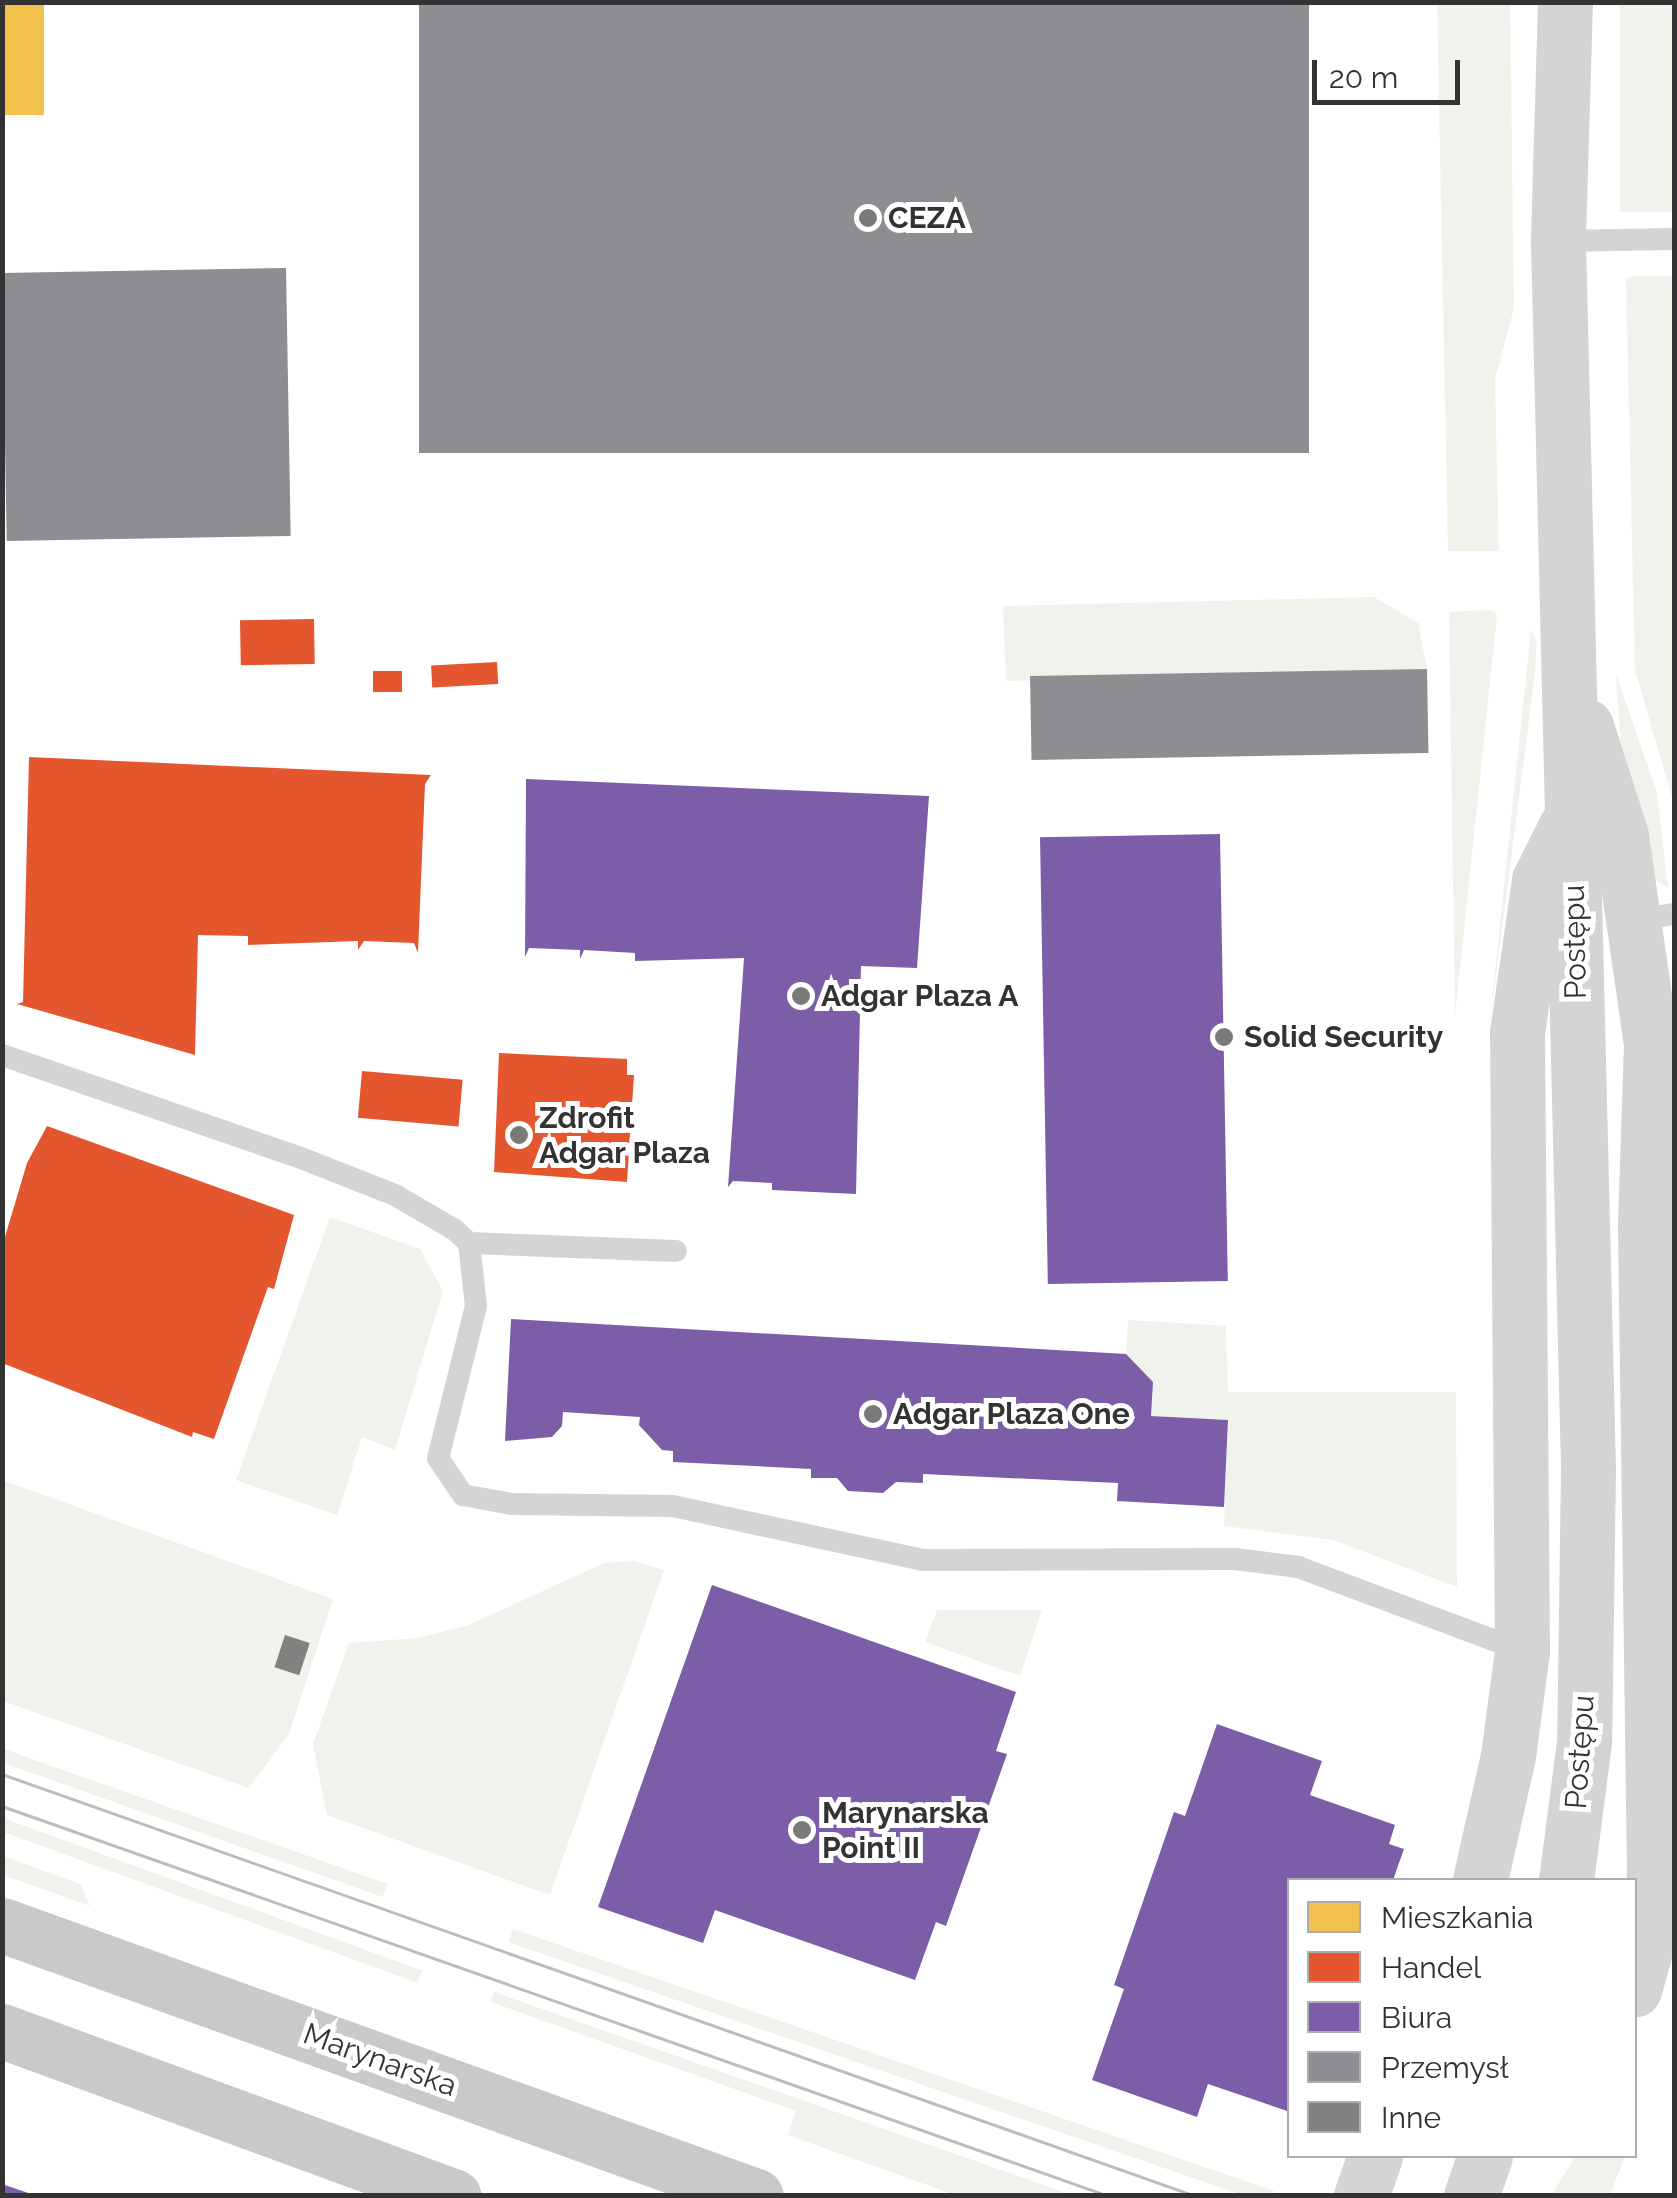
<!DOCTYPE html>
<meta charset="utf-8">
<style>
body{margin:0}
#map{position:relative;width:1677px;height:2198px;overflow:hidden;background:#fff;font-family:Raleway,sans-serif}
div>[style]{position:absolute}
.green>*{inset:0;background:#f0f2ec;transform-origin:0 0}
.homes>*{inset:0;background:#f2c14e;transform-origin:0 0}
.shops>*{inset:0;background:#e4572e;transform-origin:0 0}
.offices>*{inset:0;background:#7b5ea7;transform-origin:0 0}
.industry>*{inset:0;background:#8d8d92;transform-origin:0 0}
.building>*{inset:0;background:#818181;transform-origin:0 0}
.service>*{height:22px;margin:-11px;padding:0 11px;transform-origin:11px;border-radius:11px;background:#d4d4d4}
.tertiary>*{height:55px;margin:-27.5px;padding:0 27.5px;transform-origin:27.5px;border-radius:27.5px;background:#d4d4d4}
.primary>*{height:55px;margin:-27.5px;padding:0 27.5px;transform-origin:27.5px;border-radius:27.5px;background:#c9c9c9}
.tram>*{height:2.5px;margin:-1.25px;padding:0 1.25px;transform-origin:1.25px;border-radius:1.25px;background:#bdbdbd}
.dots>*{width:28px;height:28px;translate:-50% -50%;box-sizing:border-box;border:5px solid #fff;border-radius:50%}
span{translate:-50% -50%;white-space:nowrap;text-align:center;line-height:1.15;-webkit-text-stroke:10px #fff;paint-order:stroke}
.poi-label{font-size:30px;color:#333;font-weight:700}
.left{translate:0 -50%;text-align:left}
.street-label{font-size:30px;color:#333}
.frame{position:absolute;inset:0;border:5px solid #333;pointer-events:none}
.legend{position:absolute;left:1287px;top:1878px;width:350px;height:280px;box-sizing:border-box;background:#fff;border:2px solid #adadad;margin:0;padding:12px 18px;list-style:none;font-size:30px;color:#333}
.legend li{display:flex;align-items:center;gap:20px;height:50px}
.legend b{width:50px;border:2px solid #adadad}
.scale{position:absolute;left:1312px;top:60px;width:148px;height:45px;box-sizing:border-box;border:5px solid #333;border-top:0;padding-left:12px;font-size:30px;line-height:35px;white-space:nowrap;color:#333;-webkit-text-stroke:8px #fff;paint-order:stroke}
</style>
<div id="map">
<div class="green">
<div style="clip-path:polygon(1437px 3px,1510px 3px,1514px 308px,1495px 379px,1499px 551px,1448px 551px)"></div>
<div style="left:1620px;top:3px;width:54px;height:209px"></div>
<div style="clip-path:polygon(1632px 276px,1674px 276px,1674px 804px,1635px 670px,1626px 280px)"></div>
<div style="clip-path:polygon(1374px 597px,1418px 623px,1427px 669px,1006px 681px,1003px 606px)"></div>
<div style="clip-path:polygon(1491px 610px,1497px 615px,1455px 1016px,1449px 612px)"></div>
<div style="clip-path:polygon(1531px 630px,1537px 643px,1534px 681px,1488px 1038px)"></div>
<div style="clip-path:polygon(1616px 674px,1657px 793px,1668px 888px,1649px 876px,1622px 761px)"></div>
<div style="clip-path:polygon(330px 1217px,420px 1249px,443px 1291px,395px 1450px,362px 1437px,337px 1515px,236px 1480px)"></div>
<div style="clip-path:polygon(1128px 1320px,1226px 1326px,1228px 1392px,1456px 1392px,1457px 1587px,1333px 1540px,1224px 1526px,1228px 1420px,1151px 1416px,1153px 1382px,1126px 1354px)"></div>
<div style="clip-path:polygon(2px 1480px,333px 1599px,289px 1734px,249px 1788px,3px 1701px)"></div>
<div style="clip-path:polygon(633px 1561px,664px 1570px,550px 1895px,327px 1815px,313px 1744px,349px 1643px,418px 1638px,469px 1625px,604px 1563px)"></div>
<div style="clip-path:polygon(937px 1610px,1042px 1610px,1020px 1676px,925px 1642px)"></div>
<div style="clip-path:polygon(3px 1748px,20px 1755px,388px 1884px,383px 1897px,15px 1767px,3px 1763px)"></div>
<div style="left:3px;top:1818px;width:446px;height:13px;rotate:20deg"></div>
<div style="clip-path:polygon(3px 1856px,80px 1884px,90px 1906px,3px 1875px)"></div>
<div style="left:513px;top:1929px;width:805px;height:14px;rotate:19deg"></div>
<div style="clip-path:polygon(494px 1992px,1072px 2195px,955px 2195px,788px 2135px,796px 2111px,491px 2002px)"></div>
<div style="clip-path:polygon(1576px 2156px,1625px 2156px,1610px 2195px,1551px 2195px)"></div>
</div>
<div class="homes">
<div style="left:2px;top:2px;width:42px;height:113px"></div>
</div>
<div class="shops">
<div style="left:314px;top:619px;width:45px;height:74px;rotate:89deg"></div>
<div style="left:497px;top:662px;width:22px;height:66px;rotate:87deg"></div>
<div style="left:373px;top:671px;width:29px;height:21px"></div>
<div style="clip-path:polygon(29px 757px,431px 775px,425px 784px,418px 953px,414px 943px,364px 941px,358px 950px,358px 941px,248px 945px,248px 936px,198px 935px,195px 1055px,17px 1004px,23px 1002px)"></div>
<div style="left:1421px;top:1034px;width:15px;height:14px"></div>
<div style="clip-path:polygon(499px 1053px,627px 1059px,627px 1075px,634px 1075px,627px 1182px,494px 1172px)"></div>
<div style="left:362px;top:1071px;width:101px;height:47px;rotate:5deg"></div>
<div style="clip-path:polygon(47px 1126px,294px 1215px,274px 1289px,268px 1287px,214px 1439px,193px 1432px,192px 1437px,2px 1363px,2px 1247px,27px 1163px)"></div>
</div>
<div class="offices">
<div style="clip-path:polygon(526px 779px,929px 796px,917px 968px,861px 966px,856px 1194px,772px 1190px,772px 1183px,733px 1181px,728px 1187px,744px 958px,635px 961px,635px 953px,584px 950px,580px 959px,580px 950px,529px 948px,525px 957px)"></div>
<div style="left:1220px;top:834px;width:447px;height:180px;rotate:89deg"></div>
<div style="clip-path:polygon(511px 1319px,1126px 1354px,1153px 1382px,1151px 1416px,1228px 1420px,1224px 1507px,1117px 1501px,1118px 1483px,923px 1474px,923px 1483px,896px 1482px,883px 1493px,848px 1491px,837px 1478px,811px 1478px,811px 1469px,673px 1462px,673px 1451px,662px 1450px,639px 1425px,640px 1417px,563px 1412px,562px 1426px,552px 1437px,505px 1441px)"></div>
<div style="clip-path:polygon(712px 1585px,1016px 1692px,996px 1751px,1007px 1754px,946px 1926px,936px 1922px,915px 1980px,715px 1910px,703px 1943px,598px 1907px)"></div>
<div style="clip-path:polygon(1217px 1724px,1322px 1761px,1310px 1795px,1395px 1825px,1389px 1844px,1404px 1849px,1393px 1880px,1290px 1880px,1290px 2112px,1208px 2084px,1197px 2117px,1092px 2080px,1124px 1989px,1114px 1985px,1174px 1812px,1185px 1816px)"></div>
<div style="clip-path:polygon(2px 2184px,34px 2195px,34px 2196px,2px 2196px)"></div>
</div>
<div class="industry">
<div style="left:419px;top:2px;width:890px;height:451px"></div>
<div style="left:286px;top:268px;width:268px;height:284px;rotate:89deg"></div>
<div style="left:1427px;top:669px;width:84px;height:397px;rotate:89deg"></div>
</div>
<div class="building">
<div style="left:285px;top:1635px;width:26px;height:34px;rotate:18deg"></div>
</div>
<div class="service">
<div style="left:1558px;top:241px;width:116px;rotate:-1deg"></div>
<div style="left:1634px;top:921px;width:41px;rotate:-9.9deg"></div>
<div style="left:2px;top:1055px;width:316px;rotate:19deg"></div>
<div style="left:301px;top:1158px;width:101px;rotate:21.5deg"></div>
<div style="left:395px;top:1195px;width:69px;rotate:30.3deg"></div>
<div style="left:455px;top:1230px;width:19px;rotate:43deg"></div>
<div style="left:469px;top:1243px;width:63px;rotate:83.7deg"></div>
<div style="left:476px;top:1306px;width:157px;rotate:104deg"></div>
<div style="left:438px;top:1458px;width:45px;rotate:56deg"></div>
<div style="left:463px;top:1495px;width:49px;rotate:10.6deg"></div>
<div style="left:511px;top:1504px;width:162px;rotate:0.7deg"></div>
<div style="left:673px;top:1506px;width:256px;rotate:12.2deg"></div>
<div style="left:923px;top:1560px;width:312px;rotate:-0.2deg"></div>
<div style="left:1235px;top:1559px;width:64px;rotate:7.2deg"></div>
<div style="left:1298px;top:1567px;width:237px;rotate:20.5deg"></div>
<div style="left:469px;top:1243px;width:207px;rotate:2.2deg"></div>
</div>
<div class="tertiary">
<div style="left:1565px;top:2px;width:239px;rotate:91.7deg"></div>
<div style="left:1558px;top:241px;width:1227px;rotate:88.6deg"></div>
<div style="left:1588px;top:1468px;width:274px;rotate:90.8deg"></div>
<div style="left:1584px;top:1742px;width:139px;rotate:97.4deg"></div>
<div style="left:1586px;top:726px;width:115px;rotate:72.3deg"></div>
<div style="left:1621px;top:836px;width:209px;rotate:81.8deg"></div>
<div style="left:1651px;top:1043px;width:185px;rotate:91.9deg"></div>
<div style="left:1645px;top:1228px;width:647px;rotate:89.2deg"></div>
<div style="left:1654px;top:1875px;width:58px;rotate:93.9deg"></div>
<div style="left:1650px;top:1933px;width:59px;rotate:105.7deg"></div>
<div style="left:1480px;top:1880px;width:127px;rotate:-77.3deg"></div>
<div style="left:1508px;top:1756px;width:106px;rotate:-82.4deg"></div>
<div style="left:1522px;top:1651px;width:618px;rotate:-90.46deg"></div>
<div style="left:1517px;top:1033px;width:155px;rotate:-81.8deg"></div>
<div style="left:1539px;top:880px;width:60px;rotate:-63.4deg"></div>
<div style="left:1361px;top:2196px;width:42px;rotate:-70.7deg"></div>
<div style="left:1471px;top:2196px;width:42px;rotate:-70.7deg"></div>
</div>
<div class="primary">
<div style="left:2px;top:1925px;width:801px;rotate:19.77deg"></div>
<div style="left:2px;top:2031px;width:481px;rotate:20.1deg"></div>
</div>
<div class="tram">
<div style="left:2px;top:1774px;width:1266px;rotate:19.47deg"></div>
<div style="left:2px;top:1806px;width:1174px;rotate:19.41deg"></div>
</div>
<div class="dots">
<div style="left:868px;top:218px;background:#7a7a7a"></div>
<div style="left:801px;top:996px;background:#7a7a7a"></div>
<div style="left:1224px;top:1037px;background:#7a7a7a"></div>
<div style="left:519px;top:1135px;background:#7a7a7a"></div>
<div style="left:873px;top:1414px;background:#7a7a7a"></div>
<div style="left:802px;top:1830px;background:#7a7a7a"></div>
</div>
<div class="poi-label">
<span class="left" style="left:888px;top:218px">CEZA</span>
<span class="left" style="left:821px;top:996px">Adgar Plaza A</span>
<span class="left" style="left:1244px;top:1037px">Solid Security</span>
<span class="left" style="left:539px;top:1135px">Zdrofit<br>Adgar Plaza</span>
<span class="left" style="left:893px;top:1414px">Adgar Plaza One</span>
<span class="left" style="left:822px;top:1830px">Marynarska<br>Point II</span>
</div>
<div class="street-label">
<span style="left:1575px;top:942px;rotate:-91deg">Postępu</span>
<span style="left:1580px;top:1752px;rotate:-86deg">Postępu</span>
<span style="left:380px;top:2060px;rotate:20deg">Marynarska</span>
</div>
<div class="frame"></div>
<ul class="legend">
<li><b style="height:28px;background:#f2c14e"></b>Mieszkania</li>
<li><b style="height:28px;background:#e4572e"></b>Handel</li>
<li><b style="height:28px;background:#7b5ea7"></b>Biura</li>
<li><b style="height:28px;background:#8d8d92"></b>Przemysł</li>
<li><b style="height:28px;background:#818181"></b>Inne</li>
</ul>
<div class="scale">20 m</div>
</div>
